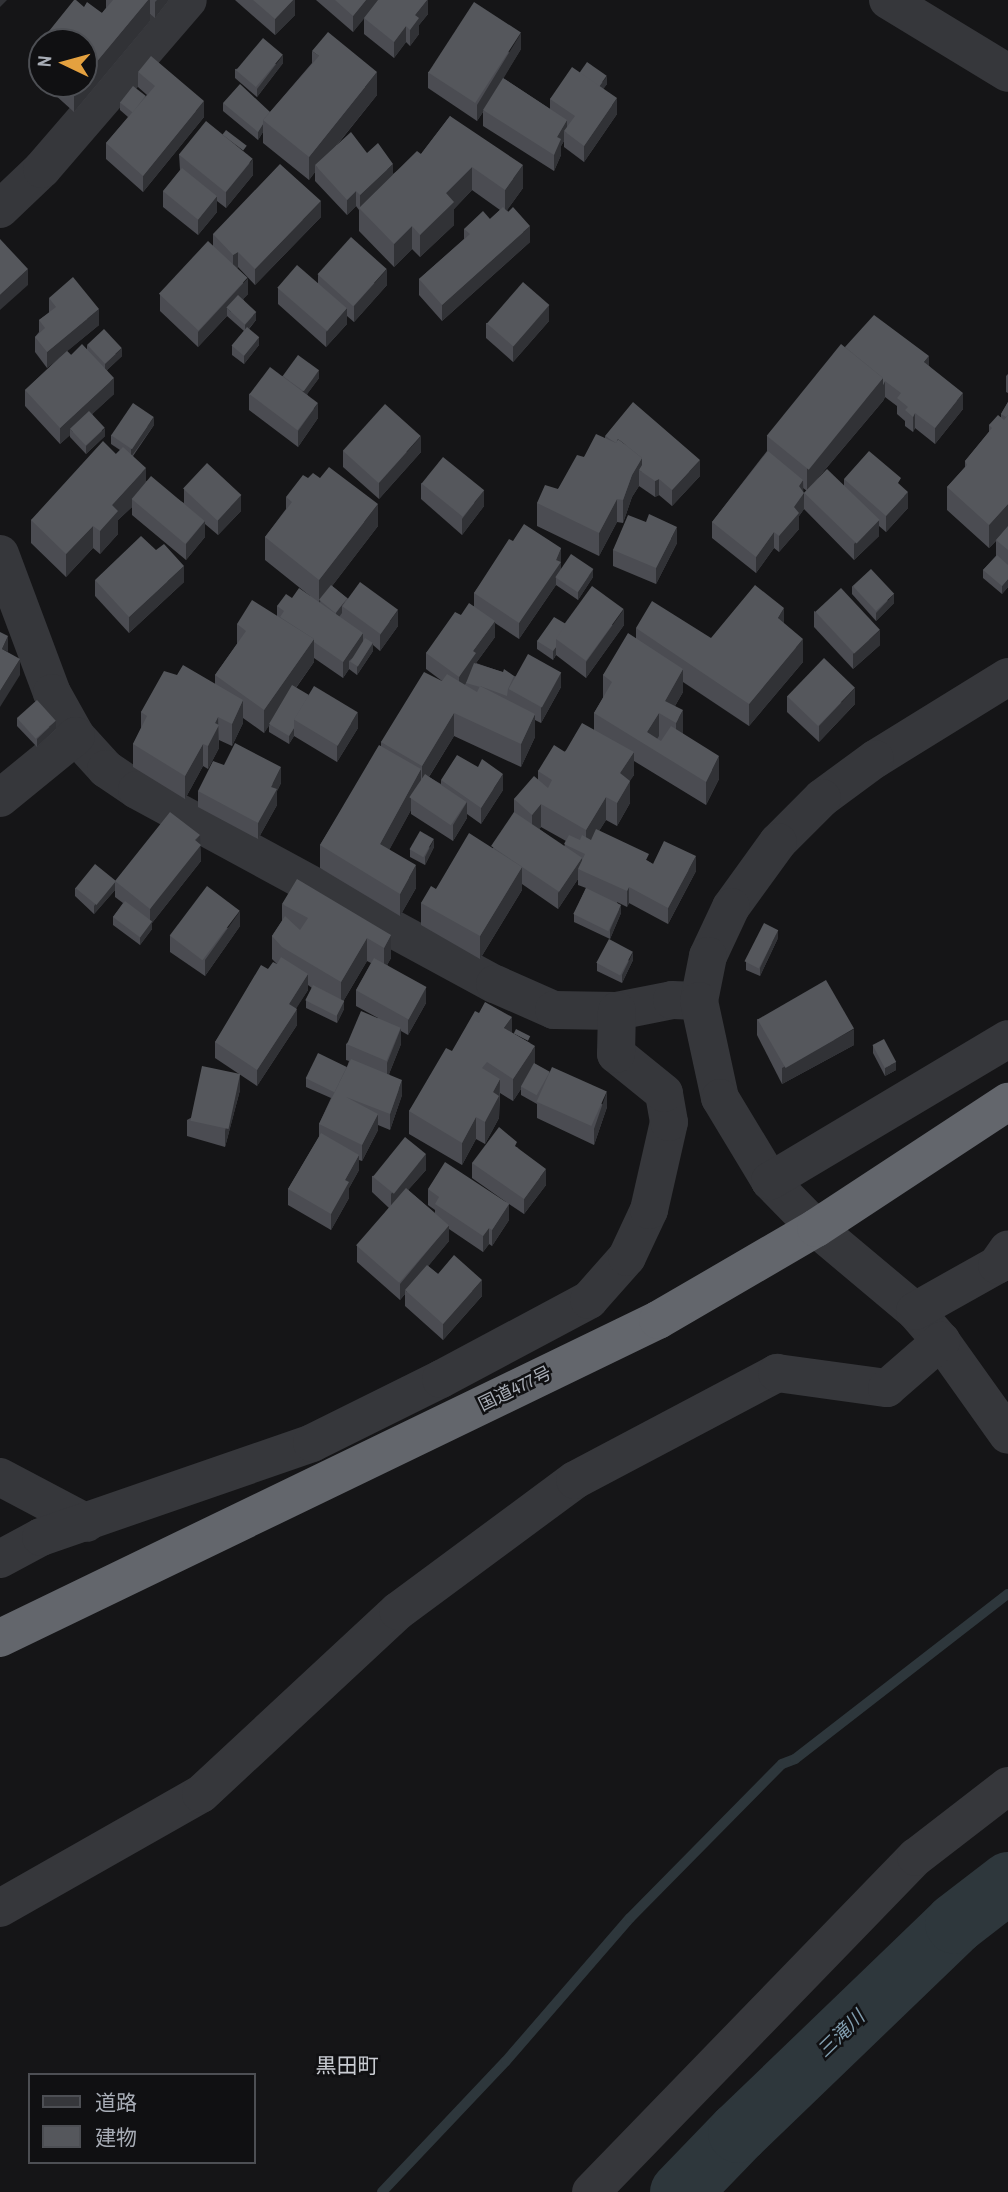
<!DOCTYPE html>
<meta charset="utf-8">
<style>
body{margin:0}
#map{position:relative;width:1008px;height:2192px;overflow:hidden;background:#151517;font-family:"Archivo Narrow","Noto Sans JP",sans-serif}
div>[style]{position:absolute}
.stream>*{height:10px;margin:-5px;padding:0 5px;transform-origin:5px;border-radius:5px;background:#2e373c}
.river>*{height:61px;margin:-30.5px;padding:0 30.5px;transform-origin:30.5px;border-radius:30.5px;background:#2e373c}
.minor>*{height:38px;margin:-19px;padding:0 19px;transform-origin:19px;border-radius:19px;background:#36373b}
.highway>*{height:38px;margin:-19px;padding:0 19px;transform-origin:19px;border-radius:19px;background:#63666c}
.wall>*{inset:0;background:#4b4c52}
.shaded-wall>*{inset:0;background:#313236}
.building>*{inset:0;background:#55575c;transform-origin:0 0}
span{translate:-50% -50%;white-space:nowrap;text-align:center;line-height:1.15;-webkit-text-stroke:5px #101012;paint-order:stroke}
.street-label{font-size:18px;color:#a8adb6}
.water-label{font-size:19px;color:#819dae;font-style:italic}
.quarter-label{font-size:21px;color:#c9ccd2}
.legend{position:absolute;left:28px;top:2073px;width:228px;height:91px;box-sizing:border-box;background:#101012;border:2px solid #4d4f54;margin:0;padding:9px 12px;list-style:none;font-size:21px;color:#a8adb6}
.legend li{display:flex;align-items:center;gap:14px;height:35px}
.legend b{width:35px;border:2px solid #4d4f54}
.north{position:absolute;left:28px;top:28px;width:70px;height:70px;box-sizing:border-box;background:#101012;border:2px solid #4d4f54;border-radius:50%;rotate:275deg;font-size:19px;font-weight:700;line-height:28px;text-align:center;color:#a8adb6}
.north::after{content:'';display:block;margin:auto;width:24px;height:32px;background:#e4a13f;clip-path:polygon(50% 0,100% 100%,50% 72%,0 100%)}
</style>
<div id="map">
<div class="stream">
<div style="left:382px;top:2192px;width:180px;rotate:-46.6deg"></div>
<div style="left:506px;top:2061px;width:189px;rotate:-49.1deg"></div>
<div style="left:630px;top:1918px;width:216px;rotate:-45.4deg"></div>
<div style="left:782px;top:1764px;width:14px;rotate:-21deg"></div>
<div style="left:795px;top:1759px;width:269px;rotate:-37.8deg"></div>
</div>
<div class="river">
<div style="left:680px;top:2192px;width:83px;rotate:-46deg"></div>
<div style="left:738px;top:2132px;width:301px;rotate:-43.9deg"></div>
<div style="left:955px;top:1923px;width:67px;rotate:-37.7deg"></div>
</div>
<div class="minor">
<div style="left:888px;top:0;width:140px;rotate:31.3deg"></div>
<div style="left:0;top:209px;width:58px;rotate:-43.6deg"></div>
<div style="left:42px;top:169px;width:223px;rotate:-49.2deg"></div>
<div style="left:0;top:554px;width:148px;rotate:69.5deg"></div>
<div style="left:52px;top:693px;width:49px;rotate:60.8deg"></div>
<div style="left:76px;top:736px;width:45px;rotate:47.7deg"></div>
<div style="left:106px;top:769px;width:37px;rotate:34deg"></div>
<div style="left:137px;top:790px;width:407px;rotate:28.5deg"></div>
<div style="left:495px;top:984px;width:64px;rotate:23.8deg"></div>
<div style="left:554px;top:1010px;width:63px;rotate:0.9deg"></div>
<div style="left:617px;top:1011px;width:56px;rotate:-11.3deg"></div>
<div style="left:672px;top:1000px;width:27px;rotate:2deg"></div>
<div style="left:1008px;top:677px;width:156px;rotate:148.3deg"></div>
<div style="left:875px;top:759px;width:66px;rotate:143.7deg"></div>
<div style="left:822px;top:798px;width:62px;rotate:135deg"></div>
<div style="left:778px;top:842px;width:80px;rotate:125.9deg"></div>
<div style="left:731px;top:907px;width:54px;rotate:115.1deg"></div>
<div style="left:708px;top:956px;width:46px;rotate:101.3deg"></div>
<div style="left:699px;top:1001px;width:99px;rotate:77.8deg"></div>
<div style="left:720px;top:1098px;width:97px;rotate:58.9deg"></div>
<div style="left:770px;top:1181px;width:66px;rotate:45.6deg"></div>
<div style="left:816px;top:1228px;width:129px;rotate:40deg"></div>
<div style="left:915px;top:1311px;width:40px;rotate:49deg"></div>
<div style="left:941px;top:1341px;width:115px;rotate:54.5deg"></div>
<div style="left:0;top:798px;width:98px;rotate:-39.2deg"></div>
<div style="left:770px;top:1181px;width:277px;rotate:-30.8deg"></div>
<div style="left:915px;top:1311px;width:94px;rotate:-29.3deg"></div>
<div style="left:997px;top:1265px;width:19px;rotate:-55deg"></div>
<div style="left:0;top:1477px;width:98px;rotate:27.9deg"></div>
<div style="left:0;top:1559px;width:47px;rotate:-28.2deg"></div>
<div style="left:41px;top:1537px;width:287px;rotate:-19.1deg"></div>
<div style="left:312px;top:1443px;width:144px;rotate:-26.4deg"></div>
<div style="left:441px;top:1379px;width:168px;rotate:-28.1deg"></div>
<div style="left:589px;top:1300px;width:57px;rotate:-48.5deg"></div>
<div style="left:627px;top:1257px;width:52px;rotate:-64.9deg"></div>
<div style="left:649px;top:1210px;width:90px;rotate:-77.2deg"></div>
<div style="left:669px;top:1122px;width:29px;rotate:-100deg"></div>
<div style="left:664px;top:1093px;width:62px;rotate:-140.9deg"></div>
<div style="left:616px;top:1054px;width:43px;rotate:-88.7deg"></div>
<div style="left:0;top:1908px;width:231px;rotate:-29.6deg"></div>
<div style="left:201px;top:1794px;width:269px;rotate:-42.9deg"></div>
<div style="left:398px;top:1611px;width:220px;rotate:-36.5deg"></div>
<div style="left:575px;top:1480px;width:229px;rotate:-27.9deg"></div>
<div style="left:777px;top:1373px;width:111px;rotate:7.8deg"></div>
<div style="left:887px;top:1388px;width:72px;rotate:-41deg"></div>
<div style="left:591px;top:2192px;width:467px;rotate:-45.9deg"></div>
<div style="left:916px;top:1857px;width:116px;rotate:-37.7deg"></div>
</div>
<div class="highway">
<div style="left:0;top:1638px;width:731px;rotate:-25.79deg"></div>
<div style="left:658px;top:1320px;width:183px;rotate:-30.2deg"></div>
<div style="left:816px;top:1228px;width:230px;rotate:-33.3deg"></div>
</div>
<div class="wall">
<div style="clip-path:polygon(106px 0,169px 0,155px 18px,150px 14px,150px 21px,74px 112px,43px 84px,84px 84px,42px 42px,42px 83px,38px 80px,37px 46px,84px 7px,102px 13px,106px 8px)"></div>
<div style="clip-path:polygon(235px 0,295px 0,295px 15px,275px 35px)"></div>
<div style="clip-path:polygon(316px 0,428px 0,428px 14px,419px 25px,419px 34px,410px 46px,406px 42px,394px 58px,364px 34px,364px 18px,353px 32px)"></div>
<div style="clip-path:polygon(521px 49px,503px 78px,550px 109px,550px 99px,580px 73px,607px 84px,603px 89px,617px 114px,584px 162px,564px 147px,564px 141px,561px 146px,561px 155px,554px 171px,483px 126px,483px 112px,477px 121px,428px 88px,428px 72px)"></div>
<div style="clip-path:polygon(312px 51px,377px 95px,337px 145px,367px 153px,393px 174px,421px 154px,450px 116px,523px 188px,507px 210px,530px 242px,442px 321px,419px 295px,419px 279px,464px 239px,464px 229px,490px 219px,500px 210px,472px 190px,454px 209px,454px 225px,420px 257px,412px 249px,394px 267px,359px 231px,359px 210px,356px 206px,347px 215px,315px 181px,315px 172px,309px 180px,263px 143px,263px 132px,258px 140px,223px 111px,223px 103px,270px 112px,312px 63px)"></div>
<div style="clip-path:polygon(283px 63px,257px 97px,235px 78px,235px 69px)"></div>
<div style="clip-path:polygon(138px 72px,204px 117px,143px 192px,106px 159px,106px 143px,128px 117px,120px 110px,120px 102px,146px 96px,147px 95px,138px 87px)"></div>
<div style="clip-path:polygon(179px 154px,247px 154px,253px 175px,226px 208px,217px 201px,217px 212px,198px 235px,163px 207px,163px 191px,180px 170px)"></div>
<div style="clip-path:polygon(321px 217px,255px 285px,238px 267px,237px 268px,248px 294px,243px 299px,256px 320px,249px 329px,259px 345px,244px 364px,232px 355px,232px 346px,244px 331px,227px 316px,198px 347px,160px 311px,160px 295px,213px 246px,213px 234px)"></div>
<div style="clip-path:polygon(318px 275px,387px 285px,354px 322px,347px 316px,347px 324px,326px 347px,278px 304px,278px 288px,318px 283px)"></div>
<div style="clip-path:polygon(49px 298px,99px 325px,67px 351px,71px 355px,87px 349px,87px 345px,122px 356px,107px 370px,114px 394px,92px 414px,105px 436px,86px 454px,70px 437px,70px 435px,60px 444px,25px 406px,25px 390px,59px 358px,47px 368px,35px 352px,35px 337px,39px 332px,39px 320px,49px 313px)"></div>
<div style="clip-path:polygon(549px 321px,513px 362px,486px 338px,486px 323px)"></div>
<div style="clip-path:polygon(845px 347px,929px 366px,963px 409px,935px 444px,915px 428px,913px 432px,905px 426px,905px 421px,897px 414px,897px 406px,885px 397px,883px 401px,807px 491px,844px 486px,844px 479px,901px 486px,908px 508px,886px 532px,879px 526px,879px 536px,854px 560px,804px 509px,804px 493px,807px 491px,803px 488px,804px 509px,799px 516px,799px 529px,779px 552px,774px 548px,756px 573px,712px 538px,712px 522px,767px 451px,767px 436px)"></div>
<div style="clip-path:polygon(1008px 374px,1008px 393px,1006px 392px,1006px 376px)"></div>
<div style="clip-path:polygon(282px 376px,319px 378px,307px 394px,318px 418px,298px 447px,249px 410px,249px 394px)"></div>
<div style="clip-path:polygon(1008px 402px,1008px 587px,1002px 594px,983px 578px,983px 570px,996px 556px,996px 541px,989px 548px,947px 510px,947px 487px,965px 467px,965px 461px,989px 432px,989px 425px,1001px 417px,1001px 414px)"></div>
<div style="clip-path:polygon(154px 425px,133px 456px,146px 481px,184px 503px,184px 489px,241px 511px,218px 535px,205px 524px,205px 537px,186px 560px,132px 515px,132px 507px,118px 520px,118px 534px,100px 554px,93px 548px,66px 577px,31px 543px,31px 520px,116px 454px,120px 450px,111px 444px,111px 435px)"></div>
<div style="clip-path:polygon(605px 436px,700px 476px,672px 506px,659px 495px,655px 497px,639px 486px,632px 497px,623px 523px,617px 522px,599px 556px,537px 526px,537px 503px,558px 489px,584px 457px,605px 438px)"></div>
<div style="clip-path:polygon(343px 451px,421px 452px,379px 499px,343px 467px)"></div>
<div style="clip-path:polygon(421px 483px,484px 506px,462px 535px,421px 499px)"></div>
<div style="clip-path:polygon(286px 497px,378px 526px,332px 586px,347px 598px,398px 626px,380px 651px,373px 645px,373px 651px,357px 675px,349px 669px,343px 678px,314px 658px,314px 662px,296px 688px,358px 728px,337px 762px,294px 736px,289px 744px,269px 732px,269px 725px,264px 733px,243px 718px,243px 723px,232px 746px,219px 740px,219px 748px,208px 769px,203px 766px,185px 799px,133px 767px,133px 744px,141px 728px,141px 712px,177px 675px,215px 684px,215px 675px,237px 644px,237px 624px,277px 616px,277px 606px,292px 598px,310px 596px,265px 560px,265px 537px,286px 509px)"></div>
<div style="clip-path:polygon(646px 522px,677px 543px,656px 584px,613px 566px,613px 550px)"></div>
<div style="clip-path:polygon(513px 541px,561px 548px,561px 570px,593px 577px,578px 600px,556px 585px,519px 639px,495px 623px,495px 637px,476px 663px,514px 676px,561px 687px,541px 723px,535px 720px,535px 737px,521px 767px,454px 736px,429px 777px,441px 784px,441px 780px,503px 790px,481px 824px,467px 814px,467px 818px,453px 841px,411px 814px,411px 810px,389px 850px,416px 888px,400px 916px,320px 868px,320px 845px,381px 746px,381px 742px,442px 681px,426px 669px,426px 653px,461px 615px,474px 606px,474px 593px)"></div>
<div style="clip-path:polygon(95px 580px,184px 582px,129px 633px,95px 596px)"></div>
<div style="clip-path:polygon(852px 586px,894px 603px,876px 621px,852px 594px)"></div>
<div style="clip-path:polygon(814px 611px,880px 645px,853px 669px,814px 627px)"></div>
<div style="clip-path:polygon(566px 624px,624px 625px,586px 678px,556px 655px,553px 660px,537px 649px,537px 641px)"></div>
<div style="clip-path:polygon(evenodd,784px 624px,803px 662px,749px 726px,683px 682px,683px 692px,675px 706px,683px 734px,719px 779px,706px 805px,634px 761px,634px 775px,630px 780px,630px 803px,617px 826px,606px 820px,599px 831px,653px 864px,696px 871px,668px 924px,629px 903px,627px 907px,617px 902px,621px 913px,610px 939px,574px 922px,574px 914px,586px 888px,578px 885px,578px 879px,558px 909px,522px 884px,522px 890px,480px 959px,421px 925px,421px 903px,436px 889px,493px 848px,514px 813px,514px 799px,538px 780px,538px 771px,594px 730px,594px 713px,603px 698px,603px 675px,636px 638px,636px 628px,711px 638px,784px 624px,541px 827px,566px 841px,564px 847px,539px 829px,541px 827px)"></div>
<div style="clip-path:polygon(787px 696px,855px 704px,819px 742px,787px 712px)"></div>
<div style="clip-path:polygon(17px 718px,56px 729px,37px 747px,17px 726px)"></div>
<div style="clip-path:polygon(281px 783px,277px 791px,277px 805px,258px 839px,198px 807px,198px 791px)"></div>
<div style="clip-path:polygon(200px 844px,201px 861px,152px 923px,152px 929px,140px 945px,113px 925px,113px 917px,123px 903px,115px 897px,115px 890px,94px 914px,75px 896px,75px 888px,116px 881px)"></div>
<div style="clip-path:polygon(434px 847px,425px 865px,410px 857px,410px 849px)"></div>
<div style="clip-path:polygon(282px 904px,391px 935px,391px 958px,387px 965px,426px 1003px,408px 1035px,401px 1031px,401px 1044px,389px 1074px,402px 1095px,390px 1130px,378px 1125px,378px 1130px,362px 1161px,359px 1160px,359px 1170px,349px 1188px,349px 1198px,331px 1230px,288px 1205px,288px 1189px,319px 1137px,319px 1124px,331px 1098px,306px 1087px,306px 1078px,347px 1067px,349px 1061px,346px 1060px,346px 1044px,378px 1018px,356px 1006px,356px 990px,371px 963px,367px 961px,344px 1000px,344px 1009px,337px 1023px,306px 1008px,306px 1000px,312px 988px,308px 985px,308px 990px,296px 1008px,297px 1025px,257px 1086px,215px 1058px,215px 1042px,268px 969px,277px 964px,272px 959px,272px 936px,282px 921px)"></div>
<div style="clip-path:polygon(240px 926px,205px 976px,170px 952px,170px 936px)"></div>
<div style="clip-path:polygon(778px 938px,760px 976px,746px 970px,746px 962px)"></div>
<div style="clip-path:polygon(633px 960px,622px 983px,597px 971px,597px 963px)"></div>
<div style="clip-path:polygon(757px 1019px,854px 1045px,782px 1084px,757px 1035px)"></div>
<div style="clip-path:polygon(512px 1033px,530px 1043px,535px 1064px,607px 1107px,594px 1145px,537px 1118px,537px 1104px,521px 1095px,521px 1089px,513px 1101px,500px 1093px,499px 1118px,485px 1144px,476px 1139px,462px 1165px,409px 1134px,409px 1111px,452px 1051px)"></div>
<div style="clip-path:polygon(873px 1045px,896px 1070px,885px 1076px,873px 1053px)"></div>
<div style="clip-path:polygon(240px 1090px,225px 1147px,187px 1136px,187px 1120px)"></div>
<div style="clip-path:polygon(517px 1147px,546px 1185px,524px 1214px,509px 1204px,509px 1220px,492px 1246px,489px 1244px,483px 1252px,449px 1229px,449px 1241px,428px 1266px,438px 1274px,482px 1296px,443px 1340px,405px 1306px,405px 1294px,400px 1300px,357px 1262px,357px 1246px,389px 1208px,372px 1192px,372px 1176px,426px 1170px,408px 1190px,435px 1213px,435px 1210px,428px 1205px,428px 1189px,506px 1202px,472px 1178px,472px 1163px)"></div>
</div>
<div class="shaded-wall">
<div style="clip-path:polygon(0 0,7px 0,0 7px)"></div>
<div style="clip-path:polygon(148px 0,150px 0,150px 21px,74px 112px,74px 89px,78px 84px,84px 84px,84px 77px)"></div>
<div style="clip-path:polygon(157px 0,169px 0,155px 18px,155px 2px)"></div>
<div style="clip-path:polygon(293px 0,295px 0,295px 15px,275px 35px,275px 19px)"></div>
<div style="clip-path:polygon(366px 0,378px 0,378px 2px,353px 32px,353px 16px)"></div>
<div style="clip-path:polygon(427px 0,428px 0,428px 14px,419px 25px,419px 34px,410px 46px,410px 30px,415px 15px)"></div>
<div style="clip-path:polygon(406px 26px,406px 42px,394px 58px,394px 42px)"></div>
<div style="clip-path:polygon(521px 33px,521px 49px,484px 111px,483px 110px,483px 112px,477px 121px,477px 105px)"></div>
<div style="clip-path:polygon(283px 55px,283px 63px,257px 97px,257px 89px)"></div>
<div style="clip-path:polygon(377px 72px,377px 95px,318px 168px,315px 165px,315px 172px,309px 180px,309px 157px)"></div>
<div style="clip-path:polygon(607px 76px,607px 84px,596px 99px,596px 91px)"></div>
<div style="clip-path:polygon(617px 98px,617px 114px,584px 162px,584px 146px)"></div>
<div style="clip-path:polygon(204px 101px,204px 117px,143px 192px,143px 176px)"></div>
<div style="clip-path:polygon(567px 120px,567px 133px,564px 131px,564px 141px,561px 146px,561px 155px,554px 171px,554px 155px,557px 137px)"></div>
<div style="clip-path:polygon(263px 124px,263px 132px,258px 140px,258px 132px)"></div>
<div style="clip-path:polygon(253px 159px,253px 175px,226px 208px,226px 192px)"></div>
<div style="clip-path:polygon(393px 164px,393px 180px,360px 209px,360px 195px)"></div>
<div style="clip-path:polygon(523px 165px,523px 188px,505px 213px,505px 190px)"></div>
<div style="clip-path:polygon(472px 167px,472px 190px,454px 209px,454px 225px,420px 257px,420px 235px,446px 193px)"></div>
<div style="clip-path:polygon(356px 191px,356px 206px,347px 215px,347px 200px)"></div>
<div style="clip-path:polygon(217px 196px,217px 212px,198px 235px,198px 219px)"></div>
<div style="clip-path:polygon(321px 201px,321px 217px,255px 285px,255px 269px)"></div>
<div style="clip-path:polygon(412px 226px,412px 249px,394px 267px,394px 244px)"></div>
<div style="clip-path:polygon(530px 226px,530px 242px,442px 321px,442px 305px)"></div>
<div style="clip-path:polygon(238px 252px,238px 267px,233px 271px,233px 255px)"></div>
<div style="clip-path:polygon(28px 269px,28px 285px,0 310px,0 295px)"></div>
<div style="clip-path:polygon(387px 269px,387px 285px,354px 322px,354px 306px)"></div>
<div style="clip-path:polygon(248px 278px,248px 294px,231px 312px,227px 308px,227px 316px,198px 347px,198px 332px)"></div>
<div style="clip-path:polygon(549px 305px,549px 321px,513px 362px,513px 346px)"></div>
<div style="clip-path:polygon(347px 308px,347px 324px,326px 347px,326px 332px)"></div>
<div style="clip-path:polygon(99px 309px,99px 325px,47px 368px,47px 352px)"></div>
<div style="clip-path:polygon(256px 312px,256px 320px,245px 333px,245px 325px)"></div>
<div style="clip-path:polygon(259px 337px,259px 345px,244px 364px,244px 356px)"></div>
<div style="clip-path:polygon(122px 348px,122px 356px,105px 372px,105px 364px)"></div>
<div style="clip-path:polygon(929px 356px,929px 372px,924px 362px)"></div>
<div style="clip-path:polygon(319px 370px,319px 378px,302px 401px,302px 392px)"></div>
<div style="clip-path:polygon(114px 378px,114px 394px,73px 432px,70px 429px,70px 435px,60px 444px,60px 428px)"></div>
<div style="clip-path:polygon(883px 378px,883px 401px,807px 491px,807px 468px)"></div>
<div style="clip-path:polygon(885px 381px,885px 397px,883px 401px,883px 385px)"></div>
<div style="clip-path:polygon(963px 393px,963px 409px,935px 444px,935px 428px)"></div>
<div style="clip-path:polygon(318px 403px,318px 418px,298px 447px,298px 431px)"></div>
<div style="clip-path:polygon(915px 413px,915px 428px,913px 432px,913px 417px)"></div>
<div style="clip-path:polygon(154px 417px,154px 425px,131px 457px,131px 449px)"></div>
<div style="clip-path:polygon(105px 428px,105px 436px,86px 454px,86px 446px)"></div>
<div style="clip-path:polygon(421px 436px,421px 452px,379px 499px,379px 483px)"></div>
<div style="clip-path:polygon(642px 458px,642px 472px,639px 470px,639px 486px,632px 497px,623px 523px,623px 500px,632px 475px)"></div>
<div style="clip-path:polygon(700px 460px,700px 476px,672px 506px,672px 490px)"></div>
<div style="clip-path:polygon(146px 468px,146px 491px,132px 499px,132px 507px,118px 520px,118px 534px,100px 554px,100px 531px,112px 505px)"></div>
<div style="clip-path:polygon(659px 479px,659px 495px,655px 497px,655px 481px)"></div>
<div style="clip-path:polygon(803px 480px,804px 509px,799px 516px,799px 529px,779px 552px,779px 536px,794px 507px,799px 486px)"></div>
<div style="clip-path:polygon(484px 490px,484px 506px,462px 535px,462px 519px)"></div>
<div style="clip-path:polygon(908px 492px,908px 508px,886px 532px,886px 516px)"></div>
<div style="clip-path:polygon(241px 495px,241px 511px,218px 535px,218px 520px)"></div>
<div style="clip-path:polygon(617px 499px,617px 522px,599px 556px,599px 533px)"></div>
<div style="clip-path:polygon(378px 504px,378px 526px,319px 603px,319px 580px)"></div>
<div style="clip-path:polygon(1008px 504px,1008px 527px,989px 548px,989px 525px)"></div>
<div style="clip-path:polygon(879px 520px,879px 536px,854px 560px,854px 544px)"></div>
<div style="clip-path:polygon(205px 521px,205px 537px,186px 560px,186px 544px)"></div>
<div style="clip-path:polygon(93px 526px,93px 548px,66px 577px,66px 554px)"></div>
<div style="clip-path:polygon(677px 527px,677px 543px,656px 584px,656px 568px)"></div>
<div style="clip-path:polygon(774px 532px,774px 548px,756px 573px,756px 557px)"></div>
<div style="clip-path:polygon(561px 548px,561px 578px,556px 578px,556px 585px,519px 639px,519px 623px,556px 560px)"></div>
<div style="clip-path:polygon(184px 566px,184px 582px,129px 633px,129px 617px)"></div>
<div style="clip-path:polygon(593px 569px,593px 577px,578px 600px,578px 592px)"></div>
<div style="clip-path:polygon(1008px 579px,1008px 587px,1002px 594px,1002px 586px)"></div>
<div style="clip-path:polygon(894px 594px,894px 603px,876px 621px,876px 613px)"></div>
<div style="clip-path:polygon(347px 598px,342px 606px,342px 613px,336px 621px,336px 613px)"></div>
<div style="clip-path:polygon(784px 608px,784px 631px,778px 618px)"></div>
<div style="clip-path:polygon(624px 609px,624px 625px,586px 678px,586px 662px)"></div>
<div style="clip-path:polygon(398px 610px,398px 626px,380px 651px,380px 635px)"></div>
<div style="clip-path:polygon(495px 621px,495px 637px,476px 663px,476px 669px,459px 693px,459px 677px,473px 651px)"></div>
<div style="clip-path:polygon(880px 630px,880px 645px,853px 669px,853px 654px)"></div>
<div style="clip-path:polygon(363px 633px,363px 649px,349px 661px,349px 669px,343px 678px,343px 662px)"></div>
<div style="clip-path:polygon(8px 636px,8px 652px,2px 649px)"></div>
<div style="clip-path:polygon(314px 639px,314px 662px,264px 733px,264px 710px)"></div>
<div style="clip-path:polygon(803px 639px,803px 662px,749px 726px,749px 704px)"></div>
<div style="clip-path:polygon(373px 643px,373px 651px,357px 675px,357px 667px)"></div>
<div style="clip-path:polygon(556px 647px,556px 655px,553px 660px,553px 651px)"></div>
<div style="clip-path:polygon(20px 659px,20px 675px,0 707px,0 691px)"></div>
<div style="clip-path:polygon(683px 669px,683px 692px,668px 718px,665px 701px)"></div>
<div style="clip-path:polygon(561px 672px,561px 687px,541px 723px,541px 707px)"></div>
<div style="clip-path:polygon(855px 688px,855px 704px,819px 742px,819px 726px)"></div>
<div style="clip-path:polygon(243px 700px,243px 723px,232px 746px,232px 724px)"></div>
<div style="clip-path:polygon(683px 710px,683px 733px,676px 746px,676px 723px)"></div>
<div style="clip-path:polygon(358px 712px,358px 728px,337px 762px,337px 746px)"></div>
<div style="clip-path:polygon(454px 713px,454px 736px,422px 788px,422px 766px)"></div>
<div style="clip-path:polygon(659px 713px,659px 736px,651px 748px,647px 732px)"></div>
<div style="clip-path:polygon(535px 714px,535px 737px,521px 767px,521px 744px)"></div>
<div style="clip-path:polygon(218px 717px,219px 748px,208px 769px,208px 746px,215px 723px)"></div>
<div style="clip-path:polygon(56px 721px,56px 729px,37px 747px,37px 739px)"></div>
<div style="clip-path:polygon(294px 728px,294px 736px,289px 744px,289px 736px)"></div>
<div style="clip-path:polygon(203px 744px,203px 766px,185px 799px,185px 776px)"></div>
<div style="clip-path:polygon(634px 752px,634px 775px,620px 796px,620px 773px)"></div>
<div style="clip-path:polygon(719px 756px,719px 779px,706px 805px,706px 782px)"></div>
<div style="clip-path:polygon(281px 767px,281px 783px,277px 791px,277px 805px,258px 839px,258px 823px,271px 787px)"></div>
<div style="clip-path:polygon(421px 769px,421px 792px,411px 798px,411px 810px,380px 867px,380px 844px)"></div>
<div style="clip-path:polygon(503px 774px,503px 790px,481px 824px,481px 808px)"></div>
<div style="clip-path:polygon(630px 781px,630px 803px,617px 826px,617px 803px)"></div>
<div style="clip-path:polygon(606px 797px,606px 820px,586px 852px,586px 830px)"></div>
<div style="clip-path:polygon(467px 802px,467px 818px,453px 841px,453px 825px)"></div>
<div style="clip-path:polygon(541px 804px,541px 827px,532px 837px,532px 815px)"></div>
<div style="clip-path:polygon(200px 835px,201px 861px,152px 923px,152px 929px,140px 945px,140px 937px,150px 923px,150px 909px)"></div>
<div style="clip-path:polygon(434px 839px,434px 847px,425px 865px,425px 857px)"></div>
<div style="clip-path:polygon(696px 856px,696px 871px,668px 924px,668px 908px)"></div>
<div style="clip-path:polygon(582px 858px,582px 870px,578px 869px,578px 879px,558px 909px,558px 893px)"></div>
<div style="clip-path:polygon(416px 865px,416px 888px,400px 916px,400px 894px)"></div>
<div style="clip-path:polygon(522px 867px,522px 890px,480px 959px,480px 936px)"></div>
<div style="clip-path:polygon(115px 882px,115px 890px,94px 914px,94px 906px)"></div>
<div style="clip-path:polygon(629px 887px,629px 903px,627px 907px,627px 891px)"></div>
<div style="clip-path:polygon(621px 905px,621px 913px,610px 939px,610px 930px)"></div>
<div style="clip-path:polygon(240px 911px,240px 926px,205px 976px,205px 960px)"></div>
<div style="clip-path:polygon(778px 930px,778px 938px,760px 976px,760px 968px)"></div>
<div style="clip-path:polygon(391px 935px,391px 958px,384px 970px,384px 948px)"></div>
<div style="clip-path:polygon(367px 938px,367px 961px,341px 1005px,341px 982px)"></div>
<div style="clip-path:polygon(633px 952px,633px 960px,622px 983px,622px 975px)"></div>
<div style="clip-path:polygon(308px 974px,308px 990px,289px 1020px,289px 1004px)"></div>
<div style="clip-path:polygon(426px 987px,426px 1003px,408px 1035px,408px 1020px)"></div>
<div style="clip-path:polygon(344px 1001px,344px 1009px,337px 1023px,337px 1015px)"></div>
<div style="clip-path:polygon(297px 1009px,297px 1025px,257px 1086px,257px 1070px)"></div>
<div style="clip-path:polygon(512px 1017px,512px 1040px,504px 1028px)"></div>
<div style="clip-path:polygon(401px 1028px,401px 1044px,387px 1079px,387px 1063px)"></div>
<div style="clip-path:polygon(854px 1029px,854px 1045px,782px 1084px,782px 1068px)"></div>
<div style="clip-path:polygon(535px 1046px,535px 1069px,521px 1087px,521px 1089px,513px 1101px,513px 1079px)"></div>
<div style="clip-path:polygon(896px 1062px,896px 1070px,885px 1076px,885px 1068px)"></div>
<div style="clip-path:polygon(240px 1074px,240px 1090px,225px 1147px,225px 1131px)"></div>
<div style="clip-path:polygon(500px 1079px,499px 1118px,485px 1144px,485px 1122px,493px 1092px)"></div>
<div style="clip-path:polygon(402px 1080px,402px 1095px,390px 1130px,390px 1114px)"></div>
<div style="clip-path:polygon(607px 1091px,607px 1107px,594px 1145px,594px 1129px)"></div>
<div style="clip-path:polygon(378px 1114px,378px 1130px,362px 1161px,362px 1145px)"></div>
<div style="clip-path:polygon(476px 1117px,476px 1139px,462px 1165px,462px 1143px)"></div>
<div style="clip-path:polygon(426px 1154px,426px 1170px,391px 1209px,391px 1194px)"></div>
<div style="clip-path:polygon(359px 1155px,359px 1170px,349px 1188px,349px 1198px,331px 1230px,331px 1214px,345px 1180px)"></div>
<div style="clip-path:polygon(546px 1169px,546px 1185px,524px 1214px,524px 1199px)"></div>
<div style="clip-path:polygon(509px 1204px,509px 1220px,492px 1246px,492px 1230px)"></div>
<div style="clip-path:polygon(449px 1225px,449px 1241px,407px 1292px,405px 1290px,405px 1294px,400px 1300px,400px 1284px)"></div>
<div style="clip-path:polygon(489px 1228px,489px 1244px,483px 1252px,483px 1236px)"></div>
<div style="clip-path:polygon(482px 1280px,482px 1296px,443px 1340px,443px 1324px)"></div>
</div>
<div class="building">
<div style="clip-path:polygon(74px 0,76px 0,84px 7px,87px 2px,102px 13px,113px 0,148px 0,84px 77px,84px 42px,42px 42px,42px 50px,37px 46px)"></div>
<div style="clip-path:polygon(253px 0,293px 0,275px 19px)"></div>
<div style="clip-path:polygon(335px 0,366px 0,353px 16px)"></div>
<div style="clip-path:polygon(378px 0,427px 0,415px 15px,419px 18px,410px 30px,406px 26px,394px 42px,364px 18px)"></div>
<div style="left:474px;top:2px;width:56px;height:84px;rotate:33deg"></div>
<div style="clip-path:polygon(328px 32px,377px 72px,309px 157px,263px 120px,319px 56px,312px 51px)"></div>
<div style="left:263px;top:38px;width:26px;height:42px;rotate:40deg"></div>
<div style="clip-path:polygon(151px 56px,204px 101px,143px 176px,106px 143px,155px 86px,138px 72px)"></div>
<div style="left:587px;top:62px;width:24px;height:13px;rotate:35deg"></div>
<div style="clip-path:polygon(572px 67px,617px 98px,584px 146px,564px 131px,575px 116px,550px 99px)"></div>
<div style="clip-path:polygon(503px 78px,567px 120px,557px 137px,561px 139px,554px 155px,483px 110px)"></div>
<div style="clip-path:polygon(68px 84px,78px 84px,74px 89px)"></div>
<div style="clip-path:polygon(240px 84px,270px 112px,263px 120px,263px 124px,258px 132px,223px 103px)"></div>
<div style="left:133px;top:86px;width:16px;height:21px;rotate:38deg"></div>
<div style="clip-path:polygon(450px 116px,523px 165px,505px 190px,472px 167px,446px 193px,454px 202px,420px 235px,412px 226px,394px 244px,359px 208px,417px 151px,421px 154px)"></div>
<div style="left:206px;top:121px;width:60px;height:43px;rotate:39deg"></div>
<div style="left:226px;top:130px;width:26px;height:6px;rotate:37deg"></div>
<div style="clip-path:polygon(351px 132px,367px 153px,378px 143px,393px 164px,360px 195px,356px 191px,347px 200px,315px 165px)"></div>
<div style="clip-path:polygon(280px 164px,321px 201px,255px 269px,238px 252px,233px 255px,213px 234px)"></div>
<div style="left:182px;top:168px;width:45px;height:30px;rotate:39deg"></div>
<div style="clip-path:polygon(503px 207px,508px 212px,513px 207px,530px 226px,442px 305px,419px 279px,470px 234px,464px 229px,483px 211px,490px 219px)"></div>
<div style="left:351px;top:237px;width:48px;height:50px;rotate:42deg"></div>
<div style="clip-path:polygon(0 239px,28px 269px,0 295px)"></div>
<div style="left:208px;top:241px;width:54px;height:72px;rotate:43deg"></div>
<div style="left:297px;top:265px;width:66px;height:30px;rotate:41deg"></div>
<div style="clip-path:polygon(73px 277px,99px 309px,47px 352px,35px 337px,45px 328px,39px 320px,56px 307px,49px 298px)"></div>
<div style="left:523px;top:282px;width:35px;height:55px;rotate:41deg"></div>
<div style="left:238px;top:295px;width:25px;height:17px;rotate:43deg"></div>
<div style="clip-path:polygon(874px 315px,929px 356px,924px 362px,963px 393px,935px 428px,915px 413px,913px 417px,905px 410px,908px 407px,897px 398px,901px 393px,885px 381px,883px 385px,883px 378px,845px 347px)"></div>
<div style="left:247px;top:327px;width:16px;height:24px;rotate:40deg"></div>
<div style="left:104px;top:329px;width:26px;height:23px;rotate:47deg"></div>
<div style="clip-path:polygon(82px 344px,114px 378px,60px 428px,25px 390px,67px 351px,71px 355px)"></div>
<div style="left:841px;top:344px;width:54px;height:118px;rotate:39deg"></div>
<div style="left:298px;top:355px;width:26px;height:26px;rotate:36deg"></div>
<div style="left:270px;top:367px;width:60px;height:34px;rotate:37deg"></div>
<div style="clip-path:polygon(633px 402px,700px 460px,672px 490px,659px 479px,655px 481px,639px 470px,642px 465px,642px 458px,618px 439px,616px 443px,605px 436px)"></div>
<div style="clip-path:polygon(1008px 402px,1008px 415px,1006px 417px,1001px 414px)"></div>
<div style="left:133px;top:403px;width:25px;height:39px;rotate:34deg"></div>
<div style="left:385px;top:404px;width:48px;height:63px;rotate:42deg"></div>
<div style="left:89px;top:411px;width:23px;height:26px;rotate:47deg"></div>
<div style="clip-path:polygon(998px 415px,1004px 420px,1008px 415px,1008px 504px,989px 525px,947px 487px,967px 465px,965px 461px,992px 428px,989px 425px)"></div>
<div style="clip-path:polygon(596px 434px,616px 443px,618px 439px,642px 458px,632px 475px,623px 500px,617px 499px,599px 533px,537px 503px,545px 485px,558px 489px,577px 455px,584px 457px)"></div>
<div style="clip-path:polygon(103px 441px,116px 454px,123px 447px,146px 468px,112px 505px,118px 511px,100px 531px,93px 526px,66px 554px,31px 520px)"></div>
<div style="clip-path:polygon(768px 451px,803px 480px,799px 486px,804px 493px,794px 507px,799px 513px,779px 536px,774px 532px,756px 557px,712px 522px)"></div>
<div style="clip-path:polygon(869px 451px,901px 478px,898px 483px,908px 492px,886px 516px,844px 479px)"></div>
<div style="left:443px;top:457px;width:53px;height:34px;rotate:39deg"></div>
<div style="left:207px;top:463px;width:47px;height:35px;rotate:43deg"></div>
<div style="clip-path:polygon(329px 467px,378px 504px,319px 580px,265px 537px,292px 502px,286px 497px,303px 475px,308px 478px,313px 473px,320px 478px)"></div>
<div style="left:827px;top:469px;width:73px;height:33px;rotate:44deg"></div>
<div style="left:151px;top:476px;width:70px;height:30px;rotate:40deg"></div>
<div style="clip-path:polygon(649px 514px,677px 527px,656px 568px,613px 550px,628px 515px,646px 522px)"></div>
<div style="clip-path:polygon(524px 524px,561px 548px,556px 560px,561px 562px,519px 623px,474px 593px,509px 539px,513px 541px)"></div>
<div style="clip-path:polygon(1008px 526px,1008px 550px,996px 540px)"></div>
<div style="clip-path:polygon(141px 536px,156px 550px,164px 544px,184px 566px,129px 617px,95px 580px)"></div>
<div style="left:571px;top:554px;width:27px;height:28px;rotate:34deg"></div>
<div style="clip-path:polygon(997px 555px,1008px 565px,1008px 579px,1002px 586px,983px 570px)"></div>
<div style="left:871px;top:569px;width:34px;height:25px;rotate:47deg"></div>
<div style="left:360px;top:582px;width:47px;height:30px;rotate:36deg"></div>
<div style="left:331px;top:585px;width:21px;height:19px;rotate:39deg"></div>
<div style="clip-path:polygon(755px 585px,784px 608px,778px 618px,803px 639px,749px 704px,636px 628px,652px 601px,711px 638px)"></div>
<div style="left:592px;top:586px;width:39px;height:64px;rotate:36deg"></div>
<div style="clip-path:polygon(299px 588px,363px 633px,343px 662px,314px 642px,314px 639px,280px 617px,284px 611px,277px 606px,286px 594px,292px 598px)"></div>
<div style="left:841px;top:588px;width:57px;height:35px;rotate:47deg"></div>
<div style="clip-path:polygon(252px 600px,314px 639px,264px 710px,215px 675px,246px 631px,237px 624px)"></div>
<div style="clip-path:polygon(469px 603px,495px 621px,473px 651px,476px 653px,459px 677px,426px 653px,455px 612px,461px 615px)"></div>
<div style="clip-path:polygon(554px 617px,566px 624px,556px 639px,556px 647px,553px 651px,537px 641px)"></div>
<div style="clip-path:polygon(0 632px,8px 636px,2px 649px,20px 659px,0 691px)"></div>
<div style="clip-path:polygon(628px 633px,683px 669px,665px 701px,683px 710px,676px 723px,659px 713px,647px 732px,661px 741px,671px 726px,719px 756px,706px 782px,594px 713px,612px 682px,603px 675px)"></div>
<div style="left:365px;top:638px;width:9px;height:28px;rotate:32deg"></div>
<div style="left:528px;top:654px;width:38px;height:40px;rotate:29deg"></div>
<div style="left:824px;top:658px;width:43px;height:53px;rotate:44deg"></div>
<div style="clip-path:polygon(474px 663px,503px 672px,504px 669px,514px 676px,508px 689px,507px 696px,480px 686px,480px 687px,466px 683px)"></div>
<div style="clip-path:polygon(183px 665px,243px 700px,232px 724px,218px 717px,215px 723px,219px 725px,208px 746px,203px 744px,185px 776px,133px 744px,147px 716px,141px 712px,164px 671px,177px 675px)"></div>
<div style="clip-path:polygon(424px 672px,442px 681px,447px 674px,477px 692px,480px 686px,535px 714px,521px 744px,454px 713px,422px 766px,381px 742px)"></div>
<div style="clip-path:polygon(292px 685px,309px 695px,294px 720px,294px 728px,289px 736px,269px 724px)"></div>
<div style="left:314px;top:686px;width:51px;height:39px;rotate:31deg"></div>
<div style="left:37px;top:700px;width:28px;height:27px;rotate:48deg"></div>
<div style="clip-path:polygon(582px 723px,634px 752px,620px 773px,630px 781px,617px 803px,606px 797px,586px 830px,541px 804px,532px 815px,514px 799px,534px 776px,548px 788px,552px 780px,538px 771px,554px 745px,565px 752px)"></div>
<div style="clip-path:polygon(235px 743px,281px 767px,271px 787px,277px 789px,258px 823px,198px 791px,213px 761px,224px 765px)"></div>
<div style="clip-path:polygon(379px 745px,421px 769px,380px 844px,416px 865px,400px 894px,320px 845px)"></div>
<div style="clip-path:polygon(457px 755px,478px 767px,482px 759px,503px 774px,481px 808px,441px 780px)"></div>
<div style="left:425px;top:774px;width:50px;height:28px;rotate:34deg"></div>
<div style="clip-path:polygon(170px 812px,200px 835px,195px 840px,201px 845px,150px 909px,115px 881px)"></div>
<div style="left:514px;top:812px;width:82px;height:41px;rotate:34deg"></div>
<div style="clip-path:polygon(596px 829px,649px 854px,646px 860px,653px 864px,664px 841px,696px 856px,668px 908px,629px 887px,627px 891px,578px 869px,585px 854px,564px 844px,569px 835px,580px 840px,582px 835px,591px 840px)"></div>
<div style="left:420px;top:831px;width:16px;height:21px;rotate:30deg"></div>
<div style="clip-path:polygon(469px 833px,522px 867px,480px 936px,421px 903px,431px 886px,436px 889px)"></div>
<div style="left:95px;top:864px;width:27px;height:31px;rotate:39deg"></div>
<div style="clip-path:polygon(297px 879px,391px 935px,384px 948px,367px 938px,341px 982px,282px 947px,272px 936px,285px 916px,300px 930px,308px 918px,282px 904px)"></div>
<div style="left:207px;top:886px;width:41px;height:62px;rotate:37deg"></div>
<div style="left:586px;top:888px;width:39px;height:29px;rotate:26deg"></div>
<div style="left:125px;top:901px;width:34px;height:20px;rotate:37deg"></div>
<div style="left:764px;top:923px;width:16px;height:43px;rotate:27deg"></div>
<div style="left:609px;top:939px;width:27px;height:27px;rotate:28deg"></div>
<div style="clip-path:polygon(281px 957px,308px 974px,289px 1004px,297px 1009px,257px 1070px,215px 1042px,261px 965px,268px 969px,273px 962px,277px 964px)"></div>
<div style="left:374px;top:958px;width:60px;height:37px;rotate:29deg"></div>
<div style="left:826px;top:980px;width:56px;height:79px;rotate:60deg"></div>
<div style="left:313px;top:985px;width:35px;height:17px;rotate:27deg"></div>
<div style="clip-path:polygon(485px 1002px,512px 1017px,504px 1028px,535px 1046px,513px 1079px,487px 1062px,482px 1068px,500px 1079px,493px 1092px,499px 1096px,485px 1122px,476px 1117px,462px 1143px,409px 1111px,446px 1048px,452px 1051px,475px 1011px,479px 1013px)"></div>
<div style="left:361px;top:1011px;width:43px;height:36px;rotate:23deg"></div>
<div style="left:516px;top:1029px;width:16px;height:5px;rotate:27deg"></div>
<div style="left:884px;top:1039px;width:26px;height:13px;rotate:62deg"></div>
<div style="left:318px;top:1053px;width:32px;height:28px;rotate:26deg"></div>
<div style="clip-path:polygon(351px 1059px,402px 1080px,390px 1114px,346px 1097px,378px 1114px,362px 1145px,319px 1124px)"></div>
<div style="left:534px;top:1063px;width:18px;height:27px;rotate:29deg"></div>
<div style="left:202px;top:1066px;width:39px;height:56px;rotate:12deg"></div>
<div style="left:552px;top:1067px;width:60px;height:38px;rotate:24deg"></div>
<div style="clip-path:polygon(499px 1127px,517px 1142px,515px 1146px,546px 1169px,524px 1199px,472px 1163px)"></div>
<div style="clip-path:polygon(321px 1133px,359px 1155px,345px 1180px,349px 1182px,331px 1214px,288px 1189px)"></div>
<div style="left:405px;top:1137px;width:27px;height:51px;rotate:39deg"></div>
<div style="clip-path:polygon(445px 1162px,509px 1204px,492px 1230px,489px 1228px,483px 1236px,435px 1204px,439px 1197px,428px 1189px)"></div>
<div style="left:406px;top:1188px;width:57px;height:76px;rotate:41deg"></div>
<div style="clip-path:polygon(454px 1255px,482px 1280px,443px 1324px,405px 1290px,427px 1265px,438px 1274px)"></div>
</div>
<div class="street-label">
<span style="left:515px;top:1389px;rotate:-26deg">国道477号</span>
</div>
<div class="water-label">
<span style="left:841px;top:2034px;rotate:-44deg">三滝川</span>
</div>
<div class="quarter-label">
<span style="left:347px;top:2066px">黒田町</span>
</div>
<ul class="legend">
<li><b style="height:9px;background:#36373b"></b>道路</li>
<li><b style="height:19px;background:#55575c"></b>建物</li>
</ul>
<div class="north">N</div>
</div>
